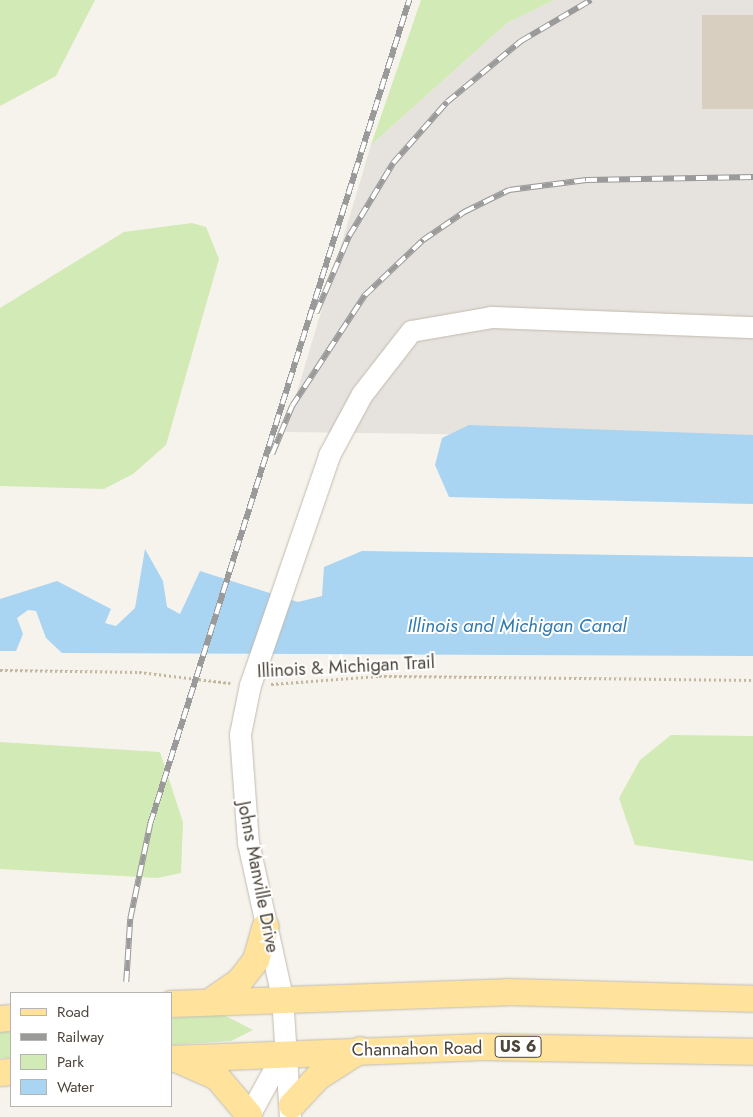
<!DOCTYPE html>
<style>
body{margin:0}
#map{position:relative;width:753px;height:1117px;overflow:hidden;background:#f6f3ec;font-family:Jost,sans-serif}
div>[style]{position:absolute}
.industrial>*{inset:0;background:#e6e2dd}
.green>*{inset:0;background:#d2eab5;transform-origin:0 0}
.water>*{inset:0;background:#a9d4f2}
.building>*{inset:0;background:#d8cfc1;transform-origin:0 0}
.path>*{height:3px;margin-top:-1.5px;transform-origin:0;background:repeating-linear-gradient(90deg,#c4b79f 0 2.5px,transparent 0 5px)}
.roads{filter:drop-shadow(0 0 1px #c2bbae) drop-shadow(0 0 1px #c2bbae)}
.minor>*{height:21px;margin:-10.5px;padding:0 10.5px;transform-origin:10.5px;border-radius:10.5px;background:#fff}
.major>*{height:26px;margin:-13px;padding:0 13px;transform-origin:13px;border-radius:13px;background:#ffe39c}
.rail>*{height:5.5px;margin-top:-2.75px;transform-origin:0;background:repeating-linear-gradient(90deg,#fff 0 11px,#9a9a9a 0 22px);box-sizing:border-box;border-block:1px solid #9a9a9a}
span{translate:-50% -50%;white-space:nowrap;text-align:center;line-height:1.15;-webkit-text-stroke:4px #fff;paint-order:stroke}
.shield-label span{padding:1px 4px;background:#fff;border:1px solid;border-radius:4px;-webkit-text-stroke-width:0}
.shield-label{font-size:16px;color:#4b4439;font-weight:700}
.street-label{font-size:18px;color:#4b4439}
.water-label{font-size:19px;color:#2e7ab2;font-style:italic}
.legend{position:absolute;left:10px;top:992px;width:162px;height:115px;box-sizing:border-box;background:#fff;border:1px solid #b7b4b0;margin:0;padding:6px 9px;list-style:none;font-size:15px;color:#4b4439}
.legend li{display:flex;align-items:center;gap:10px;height:25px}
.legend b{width:25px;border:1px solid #b7b4b0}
</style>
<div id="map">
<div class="industrial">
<div style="clip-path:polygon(554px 0,753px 0,753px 438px,285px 432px,371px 145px,507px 23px)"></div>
</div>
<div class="green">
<div style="clip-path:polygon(0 0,95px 0,56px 76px,0 106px)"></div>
<div style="clip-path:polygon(421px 0,554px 0,507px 23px,371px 145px)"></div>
<div style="clip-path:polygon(192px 223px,206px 227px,219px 259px,166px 445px,133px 474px,104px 489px,0 486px,0 308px,124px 232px)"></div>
<div style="clip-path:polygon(671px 735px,753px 736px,753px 861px,635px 845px,619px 798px,640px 760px)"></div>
<div style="clip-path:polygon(0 742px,160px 752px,183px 822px,181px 873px,157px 878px,0 869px)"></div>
<div style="clip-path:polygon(224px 1015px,253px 1030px,231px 1041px,171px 1045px,171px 1018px)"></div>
<div style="left:11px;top:1030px;width:28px;height:11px;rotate:90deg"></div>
</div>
<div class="water">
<div style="clip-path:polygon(469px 425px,753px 435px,753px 504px,449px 497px,435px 465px,442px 438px)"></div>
<div style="clip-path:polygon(145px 549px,163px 581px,167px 607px,180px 614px,200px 571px,298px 602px,322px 596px,324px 567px,362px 551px,753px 557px,753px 656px,62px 653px,46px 638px,36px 611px,28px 610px,17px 618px,23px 634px,16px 651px,0 651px,0 599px,57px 581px,111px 609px,105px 623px,116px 626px,135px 608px)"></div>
</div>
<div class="building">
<div style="left:702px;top:15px;width:51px;height:94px"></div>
</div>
<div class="path">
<div style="left:0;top:670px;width:139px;rotate:0.8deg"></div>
<div style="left:139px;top:672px;width:92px;rotate:6.9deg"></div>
<div style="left:271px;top:684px;width:108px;rotate:-4.2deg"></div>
<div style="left:379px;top:676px;width:374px;rotate:0.6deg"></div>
</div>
<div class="roads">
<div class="minor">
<div style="left:248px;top:1117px;width:73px;rotate:-61.3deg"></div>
<div style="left:290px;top:1117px;width:120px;rotate:-93.8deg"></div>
<div style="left:282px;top:997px;width:158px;rotate:-102.4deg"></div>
<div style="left:248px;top:843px;width:109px;rotate:-94.2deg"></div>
<div style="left:240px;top:734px;width:50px;rotate:-78.5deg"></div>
<div style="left:250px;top:685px;width:243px;rotate:-71deg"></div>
<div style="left:329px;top:455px;width:69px;rotate:-61.6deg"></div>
<div style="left:362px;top:394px;width:80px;rotate:-52.1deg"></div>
<div style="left:411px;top:331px;width:81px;rotate:-9.9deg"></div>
<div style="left:491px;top:317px;width:262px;rotate:2.2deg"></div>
</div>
<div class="major">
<div style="left:210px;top:1002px;width:35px;rotate:-35deg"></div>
<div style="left:239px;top:982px;width:28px;rotate:-52deg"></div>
<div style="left:256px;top:960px;width:35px;rotate:-74deg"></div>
<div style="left:171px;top:1004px;width:337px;rotate:-2deg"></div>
<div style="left:508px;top:992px;width:245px;rotate:1.6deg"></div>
<div style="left:0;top:1019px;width:11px;rotate:-5deg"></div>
<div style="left:171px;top:1059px;width:307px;rotate:-2.2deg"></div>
<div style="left:478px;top:1047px;width:275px;rotate:1deg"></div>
<div style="left:181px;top:1061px;width:39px;rotate:24deg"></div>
<div style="left:217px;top:1077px;width:50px;rotate:49.9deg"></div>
<div style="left:0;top:1073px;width:11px;rotate:-5deg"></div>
<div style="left:292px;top:1105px;width:38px;rotate:-47deg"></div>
<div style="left:318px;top:1077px;width:50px;rotate:-32.7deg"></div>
</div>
</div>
<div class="rail">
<div style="left:316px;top:313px;width:84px;rotate:-66.8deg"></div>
<div style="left:349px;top:236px;width:85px;rotate:-58.9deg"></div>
<div style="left:393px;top:163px;width:81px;rotate:-48.5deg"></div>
<div style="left:447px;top:102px;width:96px;rotate:-39.5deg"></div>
<div style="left:521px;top:41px;width:81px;rotate:-30.4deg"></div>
<div style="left:272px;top:454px;width:52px;rotate:-67.4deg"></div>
<div style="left:292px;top:406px;width:133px;rotate:-56.7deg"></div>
<div style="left:365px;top:295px;width:80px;rotate:-43.5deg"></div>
<div style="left:423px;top:240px;width:50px;rotate:-34.3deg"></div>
<div style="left:464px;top:212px;width:50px;rotate:-26.1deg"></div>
<div style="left:509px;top:190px;width:78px;rotate:-7.4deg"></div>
<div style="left:586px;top:180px;width:167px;rotate:-1deg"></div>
<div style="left:126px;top:982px;width:63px;rotate:-86.4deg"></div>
<div style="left:130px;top:919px;width:97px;rotate:-78.1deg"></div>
<div style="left:150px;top:824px;width:864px;rotate:-72.55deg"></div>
</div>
<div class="shield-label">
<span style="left:518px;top:1047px">US 6</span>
</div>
<div class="street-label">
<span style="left:346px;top:667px;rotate:-3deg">Illinois &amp; Michigan Trail</span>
<span style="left:258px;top:877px;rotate:79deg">Johns Manville Drive</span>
<span style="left:417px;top:1049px;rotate:-1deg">Channahon Road</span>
</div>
<div class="water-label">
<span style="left:517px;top:626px">Illinois and Michigan Canal</span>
</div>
<ul class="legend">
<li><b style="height:6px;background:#ffe39c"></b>Road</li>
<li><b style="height:6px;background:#9a9a9a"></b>Railway</li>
<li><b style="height:14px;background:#d2eab5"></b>Park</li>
<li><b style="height:14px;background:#a9d4f2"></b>Water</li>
</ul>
</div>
